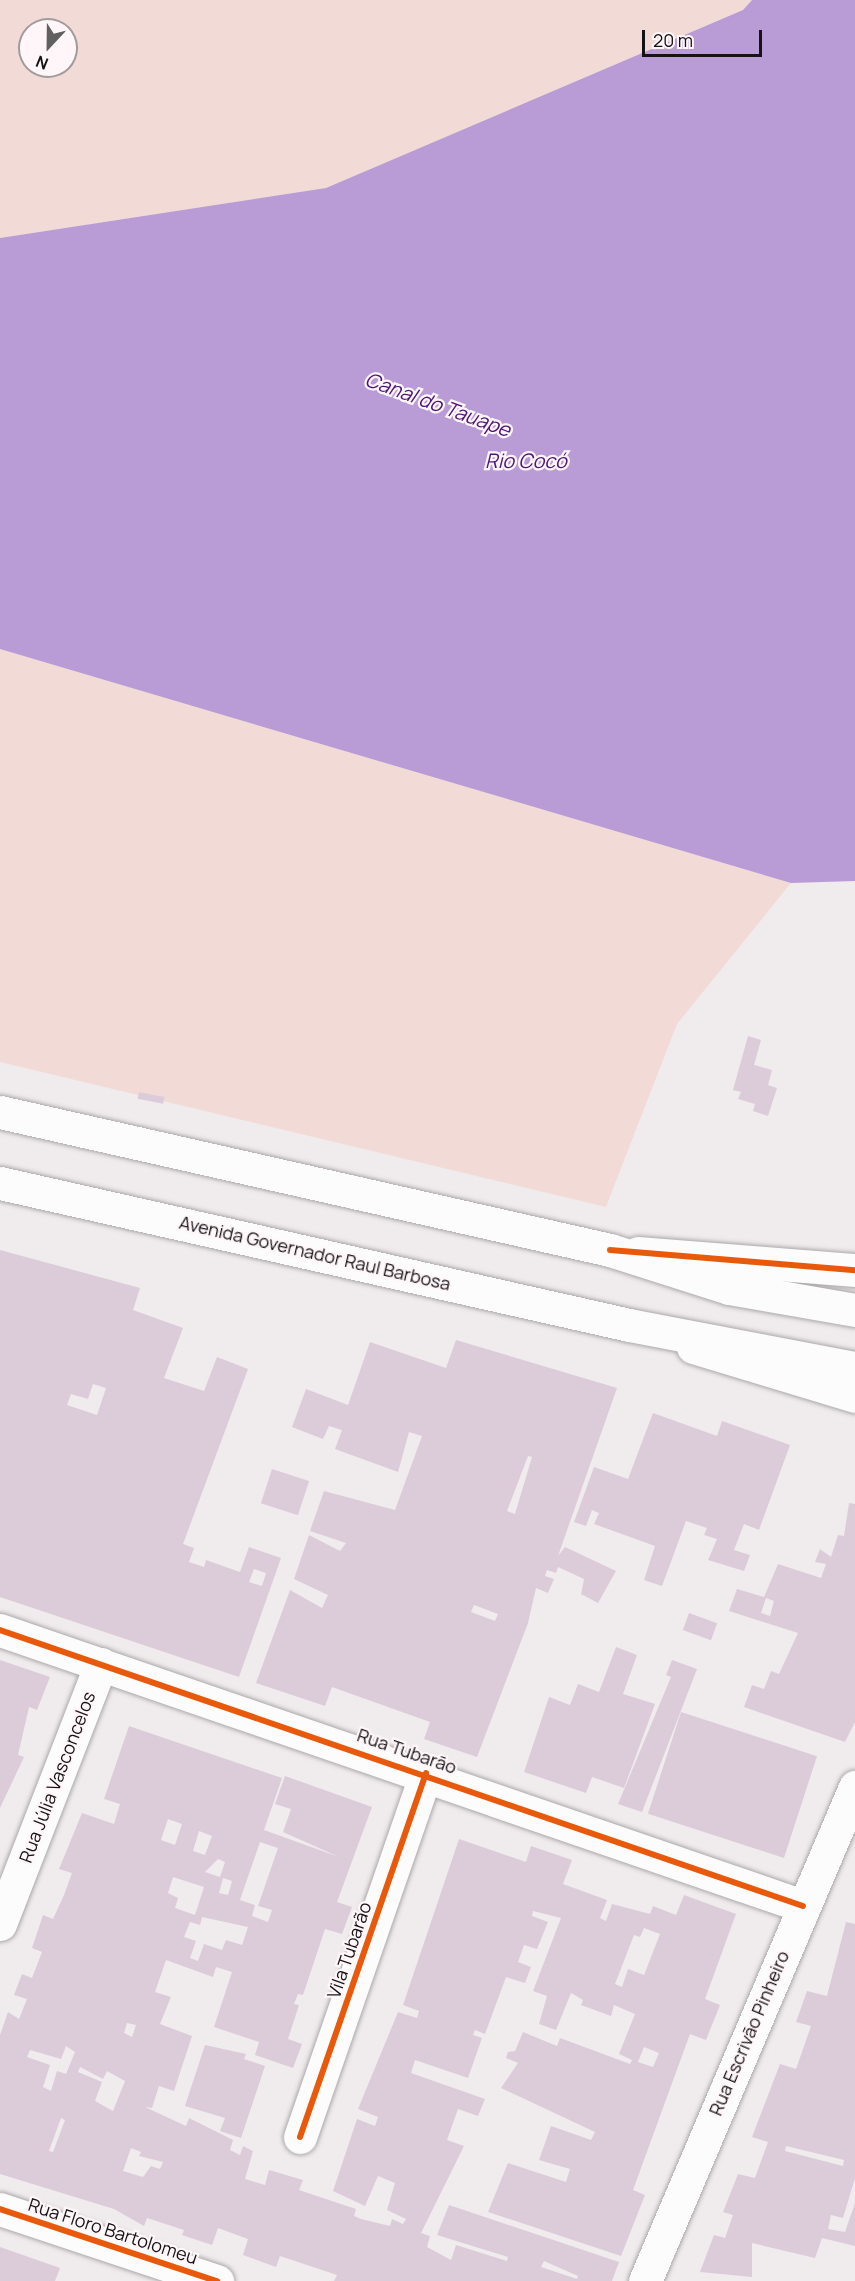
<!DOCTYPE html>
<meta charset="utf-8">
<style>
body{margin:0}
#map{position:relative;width:855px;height:2281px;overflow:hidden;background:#f0ebed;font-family:Manrope,sans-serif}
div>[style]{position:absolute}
.green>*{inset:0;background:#f2dbd7}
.water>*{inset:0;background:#b99bd5}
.building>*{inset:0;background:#dcccda;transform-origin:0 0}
.roads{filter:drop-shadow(0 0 2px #aca9aa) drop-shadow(0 0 2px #aca9aa)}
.street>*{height:33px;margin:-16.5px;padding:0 16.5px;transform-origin:16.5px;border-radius:16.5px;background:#fdfcfc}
.secondary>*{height:33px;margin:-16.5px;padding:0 16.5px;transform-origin:16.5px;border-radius:16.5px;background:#fdfcfc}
.highway>*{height:33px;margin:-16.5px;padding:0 16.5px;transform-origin:16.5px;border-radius:16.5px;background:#fdfcfc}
.cycleway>*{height:6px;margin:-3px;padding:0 3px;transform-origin:3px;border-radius:3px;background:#e8590c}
span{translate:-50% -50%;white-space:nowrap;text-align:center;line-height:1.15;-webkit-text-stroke:4.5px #fff6fa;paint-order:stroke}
.street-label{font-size:18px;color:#161315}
.water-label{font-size:20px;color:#501579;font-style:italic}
.north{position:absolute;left:18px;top:18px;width:60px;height:60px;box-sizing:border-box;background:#fff6fa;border:2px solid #a29b9e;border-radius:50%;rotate:202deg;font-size:16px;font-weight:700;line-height:24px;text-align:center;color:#161315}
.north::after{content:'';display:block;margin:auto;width:21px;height:27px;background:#625f61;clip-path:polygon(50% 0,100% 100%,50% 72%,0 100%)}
.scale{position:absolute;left:642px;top:30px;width:120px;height:27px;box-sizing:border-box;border:3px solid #161315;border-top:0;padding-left:8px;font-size:18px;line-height:21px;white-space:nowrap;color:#161315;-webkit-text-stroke:4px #fff6fa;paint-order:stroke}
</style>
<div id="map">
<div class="green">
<div style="clip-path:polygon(evenodd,0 0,752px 0,743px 10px,326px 188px,0 238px,0 0,30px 30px,66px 30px,66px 66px,30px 66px,30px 30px)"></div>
<div style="clip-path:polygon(0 649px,791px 883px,677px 1024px,606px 1207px,0 1062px)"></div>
</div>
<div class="water">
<div style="clip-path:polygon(752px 0,855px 0,855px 881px,791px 883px,0 649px,0 238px,326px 188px,743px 10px)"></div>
</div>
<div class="building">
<div style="clip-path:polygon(748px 1036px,761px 1040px,754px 1065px,772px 1070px,768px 1085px,777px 1088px,768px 1116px,753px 1111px,755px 1104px,738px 1099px,741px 1092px,733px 1090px)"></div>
<div style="left:139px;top:1092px;width:26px;height:7px;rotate:11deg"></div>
<div style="clip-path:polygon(evenodd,0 1250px,140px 1288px,133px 1310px,183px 1328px,164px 1378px,204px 1391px,217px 1357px,248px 1369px,183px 1544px,194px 1548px,189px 1562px,204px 1567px,206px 1560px,240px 1572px,249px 1547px,281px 1558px,239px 1677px,0 1597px,0 1250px,93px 1384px,106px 1388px,97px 1415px,67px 1405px,71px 1394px,88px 1399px,93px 1384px,0 1250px,254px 1569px,266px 1573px,262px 1586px,249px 1582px,254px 1569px)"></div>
<div style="clip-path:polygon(evenodd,456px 1340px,617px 1388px,558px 1556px,565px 1547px,616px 1571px,598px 1603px,581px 1594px,584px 1579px,558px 1567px,556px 1573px,547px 1570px,545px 1576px,554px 1579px,548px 1593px,536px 1588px,528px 1623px,477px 1757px,424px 1739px,430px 1722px,332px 1687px,325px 1706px,256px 1683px,290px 1590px,322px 1608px,328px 1595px,294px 1579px,309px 1535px,340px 1551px,346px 1543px,310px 1531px,324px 1491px,395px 1510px,422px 1436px,409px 1432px,398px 1472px,335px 1449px,342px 1430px,329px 1426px,323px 1439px,292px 1427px,306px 1389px,348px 1405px,370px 1342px,446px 1368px,456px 1340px,528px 1456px,532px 1457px,515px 1514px,507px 1511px,528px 1456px,456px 1340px,474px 1605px,498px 1614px,495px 1621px,471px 1612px,474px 1605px)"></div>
<div style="clip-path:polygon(653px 1413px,717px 1436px,722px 1421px,790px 1445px,759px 1530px,744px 1524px,734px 1550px,750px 1555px,744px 1571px,708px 1560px,717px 1539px,704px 1535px,707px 1528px,686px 1521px,662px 1586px,644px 1580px,655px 1546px,594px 1524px,599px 1513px,592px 1510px,586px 1526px,574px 1522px,594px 1467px,628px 1479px)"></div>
<div style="left:272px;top:1469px;width:39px;height:36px;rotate:18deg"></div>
<div style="clip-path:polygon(evenodd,849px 1503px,855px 1504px,855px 1722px,845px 1742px,744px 1707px,752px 1685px,764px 1689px,771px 1671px,779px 1674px,798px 1633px,729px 1611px,737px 1589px,764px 1597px,778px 1564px,821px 1578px,826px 1564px,815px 1562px,820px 1549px,831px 1557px,838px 1535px,844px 1536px,849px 1503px,766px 1598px,774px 1601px,770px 1616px,761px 1613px,766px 1598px)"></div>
<div style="left:689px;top:1613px;width:30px;height:18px;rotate:20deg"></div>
<div style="clip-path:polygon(616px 1647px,637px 1655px,623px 1694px,655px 1704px,624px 1788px,592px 1777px,586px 1793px,524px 1772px,549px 1697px,570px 1705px,578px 1684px,599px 1692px)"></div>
<div style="clip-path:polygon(0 1660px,50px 1677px,37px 1710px,29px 1707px,18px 1755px,24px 1757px,0 1808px)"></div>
<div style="clip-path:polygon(672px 1660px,697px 1669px,642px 1812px,618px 1804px,671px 1677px,666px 1675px)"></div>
<div style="left:681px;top:1712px;width:143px;height:107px;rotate:18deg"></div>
<div style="clip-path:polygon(evenodd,129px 1726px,282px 1778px,264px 1830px,339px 1857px,283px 1832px,291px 1809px,275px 1804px,285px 1776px,372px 1807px,337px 1902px,352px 1907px,342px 1934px,325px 1929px,303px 1995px,298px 1994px,294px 2004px,299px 2005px,288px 2039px,302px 2044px,293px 2068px,255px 2055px,259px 2042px,214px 2027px,232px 1972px,216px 1967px,213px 1977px,166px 1960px,155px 1992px,171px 1997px,160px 2024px,192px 2036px,174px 2091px,159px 2086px,152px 2108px,145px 2107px,186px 2126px,189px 2118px,233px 2140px,230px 2150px,240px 2155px,243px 2146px,253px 2151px,245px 2179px,265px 2185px,269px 2170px,303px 2180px,299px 2190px,356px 2209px,354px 2216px,361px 2219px,390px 2226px,392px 2219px,403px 2224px,406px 2219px,387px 2210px,395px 2183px,378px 2176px,365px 2206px,333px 2191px,357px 2119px,375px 2126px,378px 2117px,358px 2109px,398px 2012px,417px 2018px,419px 2011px,403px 2005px,459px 1839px,526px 1862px,531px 1846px,572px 1860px,563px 1884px,607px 1900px,600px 1918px,606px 1921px,612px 1904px,650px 1914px,653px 1906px,676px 1915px,684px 1895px,736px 1914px,705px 1999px,720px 2005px,706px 2040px,690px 2034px,633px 2190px,645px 2195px,621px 2256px,488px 2212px,508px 2163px,566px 2182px,570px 2169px,539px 2160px,551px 2126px,591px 2140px,595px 2132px,501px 2088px,518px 2063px,506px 2058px,508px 2052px,515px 2051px,523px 2032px,557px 2046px,560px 2038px,630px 2064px,632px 2060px,619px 2054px,635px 2014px,614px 2005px,611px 2016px,581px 2005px,583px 2000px,571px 1993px,556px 2030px,539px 2024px,547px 1996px,533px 1991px,561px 1918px,533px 1911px,532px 1916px,548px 1922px,537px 1949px,524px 1945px,518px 1962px,531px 1967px,525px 1983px,506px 1977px,485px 2034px,475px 2030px,473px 2035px,482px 2038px,468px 2078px,415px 2060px,411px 2073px,485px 2099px,478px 2116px,458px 2109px,447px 2140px,464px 2146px,421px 2233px,430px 2236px,427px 2247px,451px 2260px,456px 2245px,507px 2261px,508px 2257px,437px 2235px,449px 2205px,619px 2262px,612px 2281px,334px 2281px,337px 2275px,280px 2256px,276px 2267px,243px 2255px,248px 2239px,218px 2228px,212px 2245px,182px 2235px,184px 2230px,147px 2218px,144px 2226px,114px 2209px,0 2174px,0 2035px,8px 2012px,19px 2019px,27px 1999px,14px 1995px,22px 1974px,32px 1978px,42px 1952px,32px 1948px,43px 1915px,53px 1919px,64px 1895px,72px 1873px,59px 1869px,82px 1813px,114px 1824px,120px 1804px,104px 1799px,129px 1726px,168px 1819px,182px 1824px,175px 1845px,161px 1840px,168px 1819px,129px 1726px,199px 1831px,212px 1836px,205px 1855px,193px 1851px,199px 1831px,129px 1726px,260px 1842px,278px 1848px,258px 1906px,272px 1910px,268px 1922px,252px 1916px,255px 1905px,240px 1900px,260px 1842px,129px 1726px,218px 1859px,225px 1862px,220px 1877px,205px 1872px,218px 1859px,129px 1726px,173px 1877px,204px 1887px,195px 1915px,175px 1908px,178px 1898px,168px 1893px,173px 1877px,129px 1726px,223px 1878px,232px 1881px,228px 1895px,219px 1893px,223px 1878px,129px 1726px,202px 1917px,248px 1927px,242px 1945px,226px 1940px,222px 1950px,204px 1944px,198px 1961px,190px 1958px,196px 1941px,184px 1937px,190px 1922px,200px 1925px,202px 1917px,129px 1726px,644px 1928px,660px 1934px,644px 1975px,628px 1969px,622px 1987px,615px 1984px,634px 1935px,640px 1937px,644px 1928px,129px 1726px,127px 2023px,136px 2025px,132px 2037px,124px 2033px,127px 2023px,129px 1726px,66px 2046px,75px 2052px,66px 2074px,57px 2071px,51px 2091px,43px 2087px,50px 2065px,27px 2057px,30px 2050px,61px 2059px,66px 2046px,129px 1726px,644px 2047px,659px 2053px,653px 2067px,638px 2062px,644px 2047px,129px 1726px,80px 2067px,103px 2079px,107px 2071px,125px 2081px,113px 2111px,95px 2101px,102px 2082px,78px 2072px,80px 2067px,129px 1726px,61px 2118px,65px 2120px,53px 2152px,49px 2151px,61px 2118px,129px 1726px,131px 2148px,141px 2152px,139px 2156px,163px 2162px,160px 2169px,151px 2166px,143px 2177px,123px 2171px,131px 2148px,129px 1726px,544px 2261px,578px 2276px,577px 2279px,541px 2267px,544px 2261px)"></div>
<div style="clip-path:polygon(evenodd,846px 1922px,855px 1924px,855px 2178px,843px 2218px,831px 2215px,828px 2229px,845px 2232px,855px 2203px,855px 2246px,822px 2238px,815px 2258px,752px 2243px,752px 2277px,700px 2272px,714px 2235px,725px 2238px,733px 2215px,723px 2212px,738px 2174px,755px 2178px,768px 2142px,752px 2137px,780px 2064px,796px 2069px,811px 2026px,796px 2022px,807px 1991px,827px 1996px,846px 1922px,786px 2146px,844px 2160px,843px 2166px,785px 2151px,786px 2146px)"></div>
<div style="clip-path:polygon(205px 2045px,246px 2054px,244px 2059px,265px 2066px,241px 2138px,220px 2131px,225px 2118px,185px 2106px)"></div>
<div style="clip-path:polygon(0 2247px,60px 2268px,55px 2281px,0 2281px)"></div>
</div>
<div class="roads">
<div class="street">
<div style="left:0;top:1630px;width:849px;rotate:18.97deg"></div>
<div style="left:0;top:1924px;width:279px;rotate:-68.8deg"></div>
<div style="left:300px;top:2137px;width:385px;rotate:-70.9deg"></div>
<div style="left:0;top:2209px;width:229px;rotate:18.4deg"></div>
<div style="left:645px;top:2281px;width:537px;rotate:-66.97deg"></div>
</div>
<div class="secondary">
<div style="left:638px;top:1253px;width:218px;rotate:4.5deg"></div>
<div style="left:693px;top:1347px;width:169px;rotate:16.8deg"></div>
</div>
<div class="highway">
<div style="left:0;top:1112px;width:625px;rotate:12.75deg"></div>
<div style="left:610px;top:1250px;width:125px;rotate:17.7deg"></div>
<div style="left:729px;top:1288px;width:128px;rotate:9.9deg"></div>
<div style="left:0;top:1183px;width:645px;rotate:12.72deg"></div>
<div style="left:629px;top:1325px;width:230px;rotate:10.8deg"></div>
</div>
</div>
<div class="cycleway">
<div style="left:610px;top:1250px;width:246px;rotate:4.7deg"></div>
<div style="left:0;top:1630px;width:849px;rotate:18.97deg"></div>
<div style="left:300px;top:2137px;width:385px;rotate:-70.9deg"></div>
<div style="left:0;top:2209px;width:229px;rotate:18.4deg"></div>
</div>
<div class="street-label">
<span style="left:315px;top:1253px;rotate:13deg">Avenida Governador Raul Barbosa</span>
<span style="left:407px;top:1751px;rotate:19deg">Rua Tubarão</span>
<span style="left:57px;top:1777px;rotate:-69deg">Rua Júlia Vasconcelos</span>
<span style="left:349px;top:1950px;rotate:-71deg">Vila Tubarão</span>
<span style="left:749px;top:2033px;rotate:-67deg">Rua Escrivão Pinheiro</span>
<span style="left:113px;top:2231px;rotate:18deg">Rua Floro Bartolomeu</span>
</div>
<div class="water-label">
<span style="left:438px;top:404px;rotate:20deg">Canal do Tauape</span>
<span style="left:526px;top:460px">Rio Cocó</span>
</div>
<div class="north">N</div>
<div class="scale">20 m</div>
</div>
